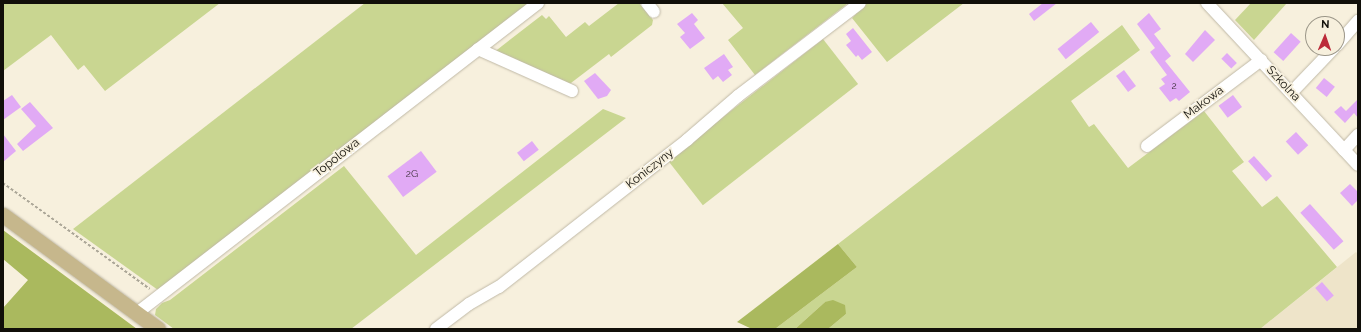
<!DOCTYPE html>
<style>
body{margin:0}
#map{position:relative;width:1361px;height:332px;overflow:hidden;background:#f7f0dd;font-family:Raleway,sans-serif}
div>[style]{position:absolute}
.built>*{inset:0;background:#eee4c9}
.green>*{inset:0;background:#c9d691;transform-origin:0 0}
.forest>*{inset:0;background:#aab95e}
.building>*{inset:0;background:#e1aaf5;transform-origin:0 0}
.path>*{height:1.5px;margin-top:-0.75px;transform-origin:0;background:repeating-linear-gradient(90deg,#aba697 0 3px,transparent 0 5px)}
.roads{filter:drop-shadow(0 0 1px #c0b9a7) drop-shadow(0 0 1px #c0b9a7)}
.minor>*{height:12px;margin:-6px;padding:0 6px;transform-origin:6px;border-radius:6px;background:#fff}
.major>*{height:15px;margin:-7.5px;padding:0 7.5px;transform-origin:7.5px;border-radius:7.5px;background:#c6b78c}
span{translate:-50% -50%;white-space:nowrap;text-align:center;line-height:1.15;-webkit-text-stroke:3.5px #f7f0dd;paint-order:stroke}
.number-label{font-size:10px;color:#453644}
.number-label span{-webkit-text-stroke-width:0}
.street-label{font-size:12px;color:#110f09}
.frame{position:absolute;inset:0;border:4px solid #110f09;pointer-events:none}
.north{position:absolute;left:1305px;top:16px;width:40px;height:40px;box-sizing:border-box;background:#f7f0dd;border:1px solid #9b9688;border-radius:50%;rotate:2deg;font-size:11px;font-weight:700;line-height:16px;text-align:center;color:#110f09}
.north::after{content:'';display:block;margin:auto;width:14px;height:18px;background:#bc2b39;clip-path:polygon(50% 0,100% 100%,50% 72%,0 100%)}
</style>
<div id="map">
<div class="built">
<div style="clip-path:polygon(1356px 252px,1358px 254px,1358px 329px,1260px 329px)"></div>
</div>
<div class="green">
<div style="clip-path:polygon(3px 3px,220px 3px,105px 91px,84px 65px,78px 70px,51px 35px,3px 71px)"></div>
<div style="clip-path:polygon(365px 3px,531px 3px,158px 290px,73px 229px)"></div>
<div style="clip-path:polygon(619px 3px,639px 3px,653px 20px,652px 25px,611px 57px,609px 54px,567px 86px,493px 53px,542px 15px,546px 19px,549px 16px,566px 37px,585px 22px,589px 26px)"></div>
<div style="clip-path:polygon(722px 3px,964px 3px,887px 62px,852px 18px,856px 14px,847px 4px,755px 75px,728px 40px,743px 28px)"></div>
<div style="clip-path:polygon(1251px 3px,1287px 3px,1254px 40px,1235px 20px)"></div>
<div style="clip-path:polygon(1122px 25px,1140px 50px,1071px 101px,1089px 127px,1094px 124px,1128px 168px,1204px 111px,1244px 162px,1232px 171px,1262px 207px,1277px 196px,1337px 267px,1260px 329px,828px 329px,846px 314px,825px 302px,795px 329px,775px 329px,857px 267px,838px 244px)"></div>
<div style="left:823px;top:39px;width:57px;height:197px;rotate:52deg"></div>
<div style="clip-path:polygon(603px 109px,626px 118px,351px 329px,174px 329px,155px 315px,156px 309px,162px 303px,170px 300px,344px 166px,416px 255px)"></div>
</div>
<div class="forest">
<div style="clip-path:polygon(3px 230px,137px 329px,3px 329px,3px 308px,28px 280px,3px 259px)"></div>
<div style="clip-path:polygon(838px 244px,857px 267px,775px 329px,752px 329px,737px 322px)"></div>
<div style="clip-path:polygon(833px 300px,845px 305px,846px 314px,828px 329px,795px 329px,825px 302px)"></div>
</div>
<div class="building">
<div style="clip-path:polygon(1043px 3px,1057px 3px,1034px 21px,1029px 14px)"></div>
<div style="clip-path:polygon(692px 13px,698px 20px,694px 24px,705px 38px,690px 49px,680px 37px,685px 33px,677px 24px)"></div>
<div style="clip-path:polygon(1149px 13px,1161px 29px,1154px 34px,1171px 56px,1165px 61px,1190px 92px,1179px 101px,1176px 98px,1170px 102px,1159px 88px,1165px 84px,1161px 79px,1167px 75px,1150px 52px,1155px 48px,1137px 24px)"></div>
<div style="left:1091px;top:22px;width:13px;height:43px;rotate:51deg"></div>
<div style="clip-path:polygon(853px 28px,872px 52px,862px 60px,858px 55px,856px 57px,846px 45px,851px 41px,846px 34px)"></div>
<div style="clip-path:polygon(1205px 30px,1215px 40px,1193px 62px,1185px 54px)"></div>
<div style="left:1291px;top:33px;width:13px;height:26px;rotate:42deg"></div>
<div style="left:1227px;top:53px;width:14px;height:8px;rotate:45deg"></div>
<div style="clip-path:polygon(724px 54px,733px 67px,728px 70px,732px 75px,723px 82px,718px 76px,713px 80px,704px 68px)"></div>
<div style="left:1124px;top:70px;width:20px;height:10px;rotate:53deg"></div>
<div style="clip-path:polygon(595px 73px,611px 90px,607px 96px,598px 99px,584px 81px)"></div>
<div style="left:1324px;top:78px;width:14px;height:13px;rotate:39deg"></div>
<div style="clip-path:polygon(12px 95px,21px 107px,3px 120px,3px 101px)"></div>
<div style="left:1233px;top:95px;width:15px;height:18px;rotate:53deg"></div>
<div style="clip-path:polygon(1358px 99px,1358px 118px,1354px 113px,1345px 123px,1334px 112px,1341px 106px,1346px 111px)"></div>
<div style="clip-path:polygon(30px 102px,53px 128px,23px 151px,17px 144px,36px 126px,21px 109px)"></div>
<div style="left:1296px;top:132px;width:18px;height:14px;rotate:47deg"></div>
<div style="clip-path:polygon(3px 134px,16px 151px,3px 162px)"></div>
<div style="left:532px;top:141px;width:11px;height:19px;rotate:52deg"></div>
<div style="left:421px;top:151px;width:26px;height:42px;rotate:53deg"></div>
<div style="left:1254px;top:156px;width:27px;height:8px;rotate:48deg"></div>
<div style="clip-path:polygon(1350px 184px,1358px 192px,1358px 200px,1352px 206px,1340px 193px)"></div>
<div style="left:1310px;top:204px;width:50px;height:13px;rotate:48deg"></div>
<div style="left:1322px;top:282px;width:18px;height:9px;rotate:49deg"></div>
</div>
<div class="path">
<div style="left:3px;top:183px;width:181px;rotate:35.8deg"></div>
</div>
<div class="roads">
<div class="minor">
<div style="left:647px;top:3px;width:11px;rotate:52deg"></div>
<div style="left:1207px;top:3px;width:221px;rotate:47deg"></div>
<div style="left:1337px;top:45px;width:32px;rotate:-49deg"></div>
<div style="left:478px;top:49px;width:103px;rotate:24.1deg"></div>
<div style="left:1291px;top:93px;width:62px;rotate:-46.3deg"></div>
<div style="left:1147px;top:146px;width:143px;rotate:-37deg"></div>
<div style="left:1344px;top:150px;width:21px;rotate:-47deg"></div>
<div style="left:137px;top:313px;width:507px;rotate:-37.71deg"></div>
<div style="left:436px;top:329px;width:41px;rotate:-37.1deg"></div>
<div style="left:469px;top:304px;width:34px;rotate:-30deg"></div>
<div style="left:499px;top:287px;width:239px;rotate:-38deg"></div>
<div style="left:687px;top:140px;width:67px;rotate:-40.8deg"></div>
<div style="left:738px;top:96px;width:153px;rotate:-37.3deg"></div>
</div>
<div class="major">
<div style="left:3px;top:215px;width:192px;rotate:36.3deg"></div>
</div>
</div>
<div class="number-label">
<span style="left:1174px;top:86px">2</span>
<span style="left:412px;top:174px">2G</span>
</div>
<div class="street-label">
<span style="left:1283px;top:84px;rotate:47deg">Szkolna</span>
<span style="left:1204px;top:103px;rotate:-37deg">Makowa</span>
<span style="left:337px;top:158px;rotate:-38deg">Topolowa</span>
<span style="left:650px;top:169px;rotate:-38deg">Koniczyny</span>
</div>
<div class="frame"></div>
<div class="north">N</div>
</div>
